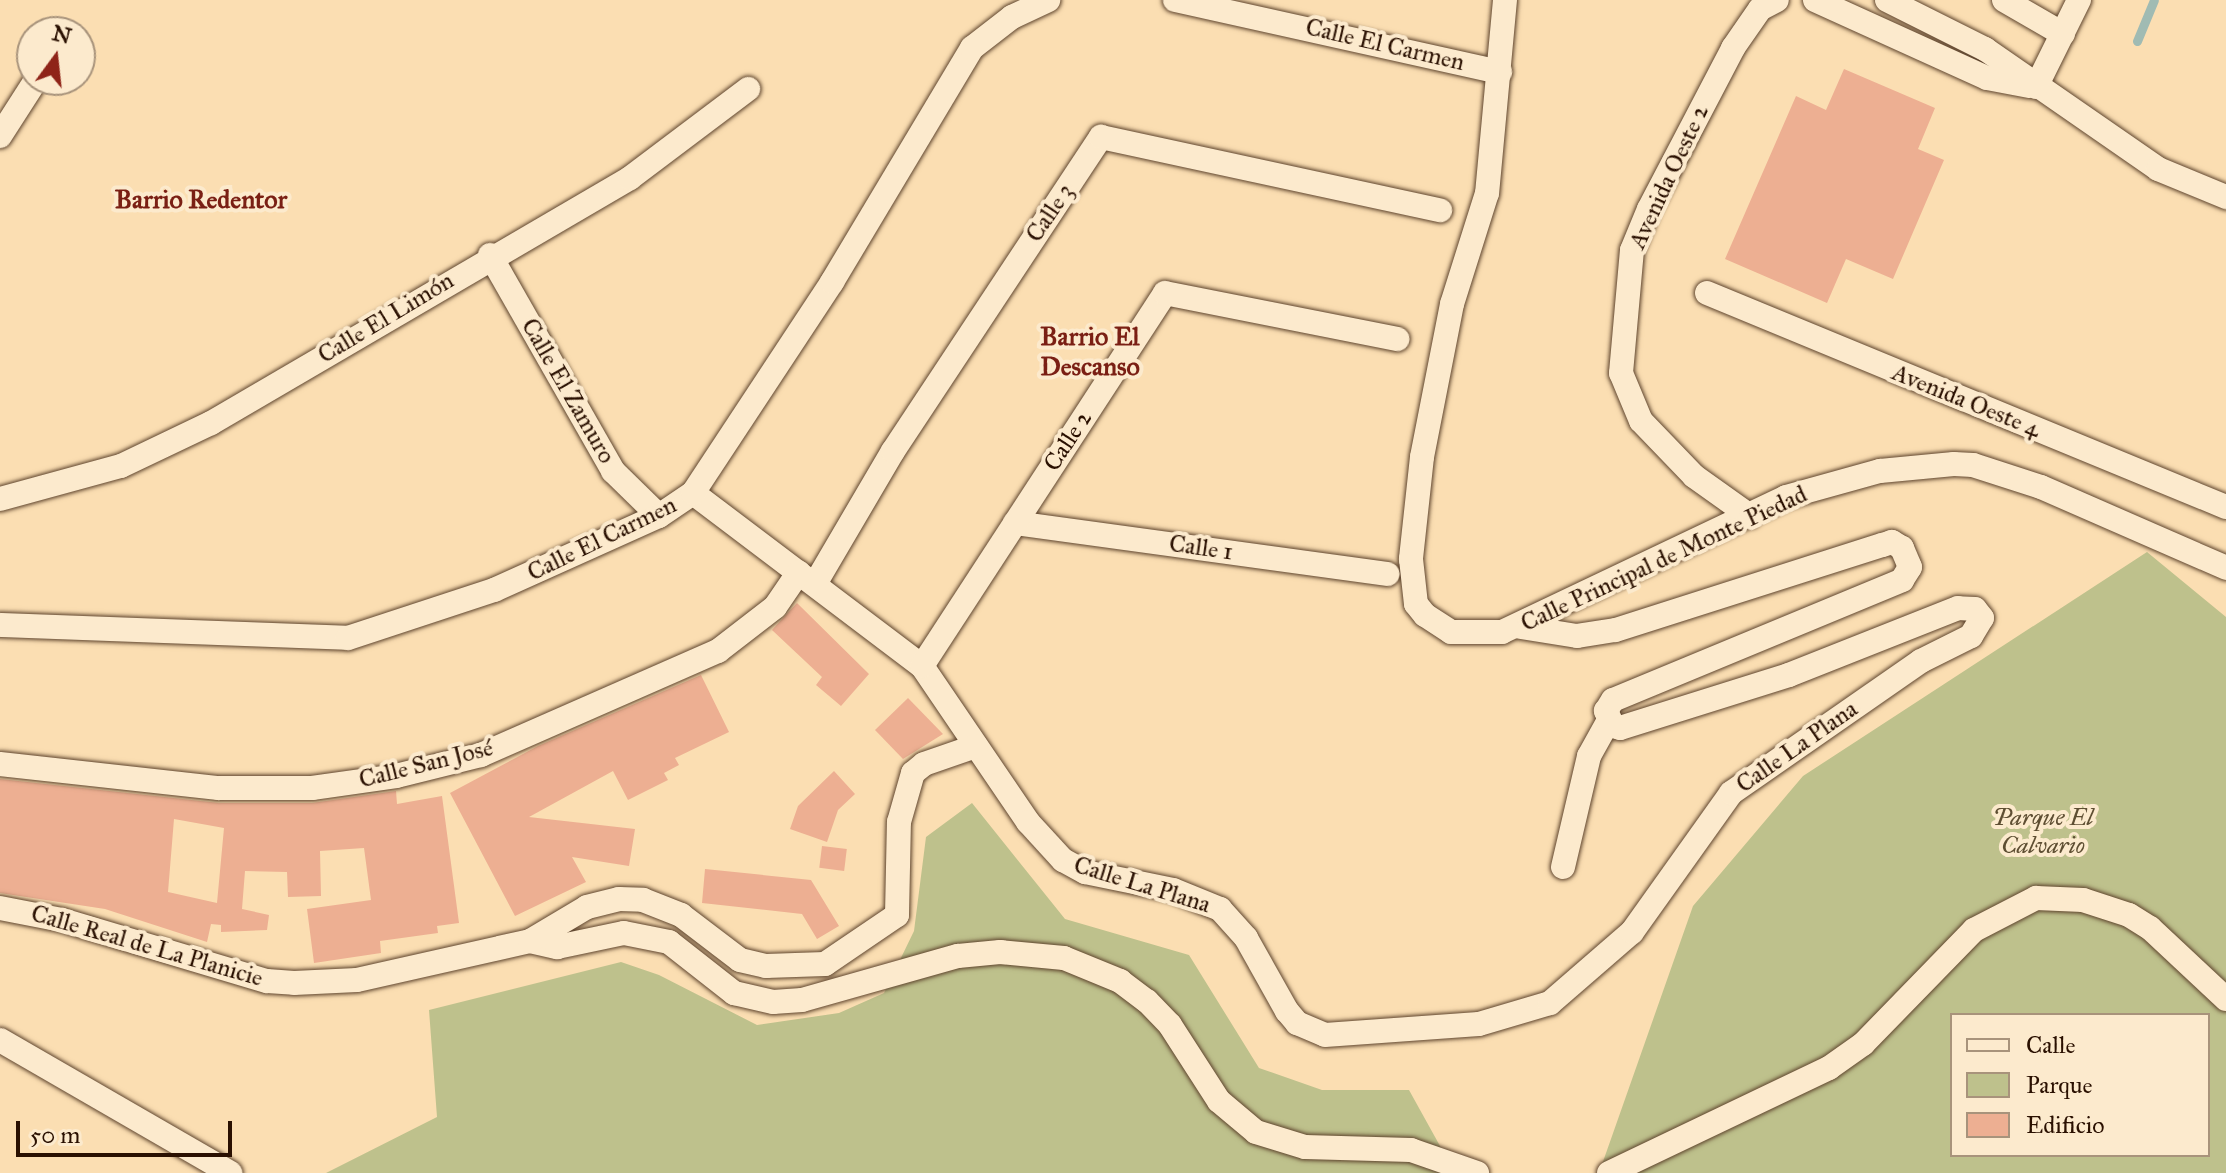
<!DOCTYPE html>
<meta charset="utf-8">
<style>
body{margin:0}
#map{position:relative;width:2226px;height:1173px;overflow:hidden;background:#fbdeb2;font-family:"IM FELL Great Primer",serif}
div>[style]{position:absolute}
.green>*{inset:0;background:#bec18c}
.stream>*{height:9px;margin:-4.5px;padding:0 4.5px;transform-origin:4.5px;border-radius:4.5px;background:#a0bbb3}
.building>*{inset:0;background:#edaf92;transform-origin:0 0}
.roads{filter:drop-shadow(0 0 2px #5e442d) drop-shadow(0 0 2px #5e442d)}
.street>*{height:24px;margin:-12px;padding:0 12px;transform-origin:12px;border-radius:12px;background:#fceacd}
span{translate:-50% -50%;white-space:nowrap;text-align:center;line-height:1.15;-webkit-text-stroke:8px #fceacd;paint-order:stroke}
.street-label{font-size:24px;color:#2a1001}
.park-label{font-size:24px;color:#5e4e32;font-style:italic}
.neighbourhood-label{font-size:26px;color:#7a1f14;font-weight:700}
.legend{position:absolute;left:1950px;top:1013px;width:260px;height:144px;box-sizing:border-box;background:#fceacd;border:2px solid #a8937b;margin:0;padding:10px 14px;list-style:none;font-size:24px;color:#2a1001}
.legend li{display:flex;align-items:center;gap:16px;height:40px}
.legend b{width:40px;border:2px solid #a8937b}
.north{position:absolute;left:16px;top:16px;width:80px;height:80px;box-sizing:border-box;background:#fceacd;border:2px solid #a8937b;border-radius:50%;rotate:15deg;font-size:22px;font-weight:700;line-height:32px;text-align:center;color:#2a1001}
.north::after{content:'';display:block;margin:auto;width:28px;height:36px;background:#8f2418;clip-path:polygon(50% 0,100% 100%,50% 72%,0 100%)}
.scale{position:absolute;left:16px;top:1121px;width:216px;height:36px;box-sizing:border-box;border:4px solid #2a1001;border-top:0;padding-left:10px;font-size:24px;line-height:28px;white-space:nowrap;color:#2a1001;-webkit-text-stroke:6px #fceacd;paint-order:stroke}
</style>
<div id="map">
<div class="green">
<div style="clip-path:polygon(evenodd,2147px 552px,2226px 617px,2226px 1173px,1599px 1173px,1693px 906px,1803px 776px,2147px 552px,1952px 1015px,2208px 1015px,2208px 1155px,1952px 1155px,1952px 1015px)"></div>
<div style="clip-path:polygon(972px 803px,1065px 919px,1189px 955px,1259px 1068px,1322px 1090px,1409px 1090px,1455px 1173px,326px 1173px,437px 1117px,429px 1010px,621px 962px,659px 975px,757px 1025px,839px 1013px,884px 993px,914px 931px,926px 837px)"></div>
</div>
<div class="stream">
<div style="left:2137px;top:41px;width:44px;rotate:-67.5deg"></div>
</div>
<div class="building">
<div style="clip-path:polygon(1844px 69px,1935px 108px,1918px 149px,1944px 160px,1893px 279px,1846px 259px,1827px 303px,1725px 259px,1796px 96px,1826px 110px)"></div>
<div style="clip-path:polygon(797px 603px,869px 674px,841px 706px,816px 685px,822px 677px,772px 630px)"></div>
<div style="clip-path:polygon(701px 675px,729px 732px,675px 758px,679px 765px,664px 773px,668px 780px,628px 800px,613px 771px,529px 817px,635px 829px,629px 866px,572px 857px,586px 882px,515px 916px,450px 793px,538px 746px)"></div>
<div style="clip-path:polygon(908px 698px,943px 734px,903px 759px,875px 730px)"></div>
<div style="clip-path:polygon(834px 771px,855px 794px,838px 810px,827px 842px,790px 829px,798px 806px)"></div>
<div style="clip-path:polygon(evenodd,0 779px,219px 803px,312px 803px,396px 791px,397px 804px,442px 796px,459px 923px,437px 926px,438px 933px,380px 941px,381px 953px,314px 963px,307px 909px,371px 900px,364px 848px,320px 851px,321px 896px,288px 897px,287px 872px,245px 871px,242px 909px,269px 915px,267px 930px,221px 932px,221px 925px,211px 924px,207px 942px,105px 909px,0 893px,0 779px,174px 819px,224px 828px,217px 903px,168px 892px,174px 819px)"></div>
<div style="left:822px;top:846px;width:25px;height:22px;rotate:7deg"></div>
<div style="clip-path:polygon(705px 869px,811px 880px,839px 926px,817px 939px,802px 914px,702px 903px)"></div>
</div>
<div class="roads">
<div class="street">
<div style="left:1175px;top:0;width:333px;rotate:12.5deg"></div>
<div style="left:1505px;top:0;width:194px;rotate:95.3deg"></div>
<div style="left:1487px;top:193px;width:116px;rotate:107.5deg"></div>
<div style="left:1452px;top:304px;width:156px;rotate:101.1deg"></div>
<div style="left:1422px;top:457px;width:103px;rotate:96.2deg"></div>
<div style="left:1411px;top:559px;width:45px;rotate:83.7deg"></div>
<div style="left:1416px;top:604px;width:14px;rotate:51deg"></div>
<div style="left:1425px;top:615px;width:31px;rotate:33deg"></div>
<div style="left:1451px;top:632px;width:51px"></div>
<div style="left:1502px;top:632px;width:314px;rotate:-25.4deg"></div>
<div style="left:1786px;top:497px;width:98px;rotate:-15.5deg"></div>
<div style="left:1880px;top:471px;width:74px;rotate:-5.4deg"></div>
<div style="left:1954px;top:464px;width:19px;rotate:3deg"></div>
<div style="left:1973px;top:465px;width:71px;rotate:17.9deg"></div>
<div style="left:2041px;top:487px;width:202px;rotate:23.6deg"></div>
<div style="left:1815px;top:0;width:189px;rotate:24.4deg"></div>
<div style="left:1987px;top:78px;width:43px;rotate:10.8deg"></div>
<div style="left:1887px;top:0;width:110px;rotate:26.6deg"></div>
<div style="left:1985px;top:49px;width:211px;rotate:34.7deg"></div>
<div style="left:2158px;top:169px;width:74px;rotate:22.4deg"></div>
<div style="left:2004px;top:0;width:68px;rotate:30deg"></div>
<div style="left:2036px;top:87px;width:97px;rotate:-63.7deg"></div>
<div style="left:0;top:136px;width:67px;rotate:-57.3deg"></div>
<div style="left:490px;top:255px;width:249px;rotate:60.3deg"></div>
<div style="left:613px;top:471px;width:64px;rotate:44.4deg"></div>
<div style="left:1707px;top:293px;width:561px;rotate:22.41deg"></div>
<div style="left:693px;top:493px;width:287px;rotate:37.1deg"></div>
<div style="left:922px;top:666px;width:189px;rotate:55.8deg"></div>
<div style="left:1028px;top:822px;width:52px;rotate:47.4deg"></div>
<div style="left:1063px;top:860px;width:25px;rotate:29deg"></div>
<div style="left:1085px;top:872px;width:90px;rotate:11.6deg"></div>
<div style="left:1173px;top:890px;width:51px;rotate:22deg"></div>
<div style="left:1220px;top:909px;width:39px;rotate:48deg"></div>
<div style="left:1246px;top:938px;width:84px;rotate:60.7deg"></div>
<div style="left:1287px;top:1011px;width:16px;rotate:50deg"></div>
<div style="left:1297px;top:1023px;width:30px;rotate:23deg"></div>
<div style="left:1325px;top:1035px;width:154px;rotate:-4.1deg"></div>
<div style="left:1479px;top:1024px;width:74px;rotate:-16.5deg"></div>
<div style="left:1550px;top:1003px;width:108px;rotate:-40.9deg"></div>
<div style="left:1632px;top:932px;width:171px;rotate:-54.5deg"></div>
<div style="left:1731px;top:793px;width:231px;rotate:-34.8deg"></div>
<div style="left:1921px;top:661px;width:56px;rotate:-26.6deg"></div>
<div style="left:1971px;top:636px;width:21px;rotate:-59deg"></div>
<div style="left:1982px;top:618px;width:11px;rotate:-128deg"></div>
<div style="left:1975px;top:609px;width:17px;rotate:-177deg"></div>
<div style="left:1958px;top:608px;width:182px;rotate:158.4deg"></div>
<div style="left:1789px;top:675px;width:177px;rotate:162.6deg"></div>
<div style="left:1620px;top:728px;width:7px;rotate:-164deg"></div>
<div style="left:1613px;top:726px;width:17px;rotate:-115deg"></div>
<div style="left:1606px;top:711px;width:13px;rotate:-58deg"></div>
<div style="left:1613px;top:700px;width:313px;rotate:-22.5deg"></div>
<div style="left:1902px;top:580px;width:15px;rotate:-58deg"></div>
<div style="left:1910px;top:567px;width:21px;rotate:-113deg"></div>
<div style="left:1902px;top:548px;width:12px;rotate:-149deg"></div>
<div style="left:1892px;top:542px;width:10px;rotate:163deg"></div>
<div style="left:1882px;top:545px;width:280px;rotate:162.3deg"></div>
<div style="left:1615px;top:630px;width:38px;rotate:171deg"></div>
<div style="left:1577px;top:636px;width:57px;rotate:-170.9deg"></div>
<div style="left:0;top:499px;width:125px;rotate:-15.3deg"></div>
<div style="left:121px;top:466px;width:100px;rotate:-25.5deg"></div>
<div style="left:211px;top:423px;width:485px;rotate:-30.3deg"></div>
<div style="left:630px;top:178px;width:148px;rotate:-37deg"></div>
<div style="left:1750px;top:516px;width:69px;rotate:-144.5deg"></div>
<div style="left:1694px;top:476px;width:76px;rotate:-133.9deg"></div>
<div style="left:1641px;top:421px;width:52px;rotate:-112.6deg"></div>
<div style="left:1621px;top:373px;width:123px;rotate:-84.9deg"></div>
<div style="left:1632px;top:250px;width:44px;rotate:-67.5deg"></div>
<div style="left:1649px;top:209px;width:182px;rotate:-62.4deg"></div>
<div style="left:1733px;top:48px;width:47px;rotate:-55.3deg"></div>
<div style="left:1760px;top:9px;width:19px;rotate:-28deg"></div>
<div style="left:1015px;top:523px;width:376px;rotate:7.8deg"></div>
<div style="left:815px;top:584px;width:154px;rotate:-59.6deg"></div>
<div style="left:893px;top:451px;width:377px;rotate:-56.5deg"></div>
<div style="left:1101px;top:137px;width:347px;rotate:12.2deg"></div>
<div style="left:0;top:625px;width:348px;rotate:2.1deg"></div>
<div style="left:348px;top:638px;width:154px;rotate:-18.2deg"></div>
<div style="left:494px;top:590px;width:181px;rotate:-24.2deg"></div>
<div style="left:659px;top:516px;width:41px;rotate:-34.1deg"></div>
<div style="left:693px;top:493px;width:253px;rotate:-56.6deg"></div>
<div style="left:832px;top:282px;width:273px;rotate:-59.1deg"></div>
<div style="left:972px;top:48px;width:51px;rotate:-37.8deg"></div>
<div style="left:1012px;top:17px;width:40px;rotate:-25deg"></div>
<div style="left:922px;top:666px;width:445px;rotate:-56.9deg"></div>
<div style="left:1165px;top:293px;width:237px;rotate:11.2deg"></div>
<div style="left:0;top:764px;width:220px;rotate:6.3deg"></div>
<div style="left:219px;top:788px;width:93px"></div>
<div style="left:312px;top:788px;width:85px;rotate:-8.1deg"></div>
<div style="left:396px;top:776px;width:88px;rotate:-13.9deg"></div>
<div style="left:481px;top:755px;width:259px;rotate:-23.7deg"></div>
<div style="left:718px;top:651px;width:72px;rotate:-37.7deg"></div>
<div style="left:775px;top:607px;width:42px;rotate:-55.6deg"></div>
<div style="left:1563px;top:867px;width:114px;rotate:-76.8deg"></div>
<div style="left:1589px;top:756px;width:41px;rotate:-60.9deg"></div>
<div style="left:0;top:908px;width:63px;rotate:11deg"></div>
<div style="left:62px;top:920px;width:214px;rotate:16.6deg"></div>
<div style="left:267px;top:981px;width:27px;rotate:4deg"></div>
<div style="left:294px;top:983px;width:63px;rotate:-2.7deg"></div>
<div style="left:357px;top:980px;width:177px;rotate:-12.7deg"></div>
<div style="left:530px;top:941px;width:28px;rotate:13deg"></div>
<div style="left:557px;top:947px;width:68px;rotate:-11.8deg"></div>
<div style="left:624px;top:933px;width:46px;rotate:11.3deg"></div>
<div style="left:669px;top:942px;width:83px;rotate:38.1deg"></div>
<div style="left:734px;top:993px;width:40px;rotate:13deg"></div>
<div style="left:773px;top:1002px;width:29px;rotate:-4deg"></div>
<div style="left:802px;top:1000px;width:162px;rotate:-15.8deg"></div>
<div style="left:958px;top:956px;width:42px;rotate:-5.4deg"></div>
<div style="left:1000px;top:952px;width:64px;rotate:5.4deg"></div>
<div style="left:1064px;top:958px;width:61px;rotate:22.3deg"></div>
<div style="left:1120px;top:981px;width:34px;rotate:37deg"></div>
<div style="left:1147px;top:1001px;width:33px;rotate:46deg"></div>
<div style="left:1170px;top:1025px;width:90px;rotate:57.2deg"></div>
<div style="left:1219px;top:1101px;width:48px;rotate:40deg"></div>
<div style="left:1256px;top:1132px;width:51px;rotate:17deg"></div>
<div style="left:1305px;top:1147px;width:106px;rotate:1.6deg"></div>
<div style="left:1411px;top:1150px;width:70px;rotate:19.2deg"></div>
<div style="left:530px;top:941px;width:66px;rotate:-30.8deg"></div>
<div style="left:587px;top:907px;width:33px;rotate:-14deg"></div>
<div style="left:619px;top:899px;width:24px;rotate:2deg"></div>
<div style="left:643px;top:900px;width:41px;rotate:21.5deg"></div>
<div style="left:681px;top:915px;width:74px;rotate:37.3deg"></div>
<div style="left:740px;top:960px;width:27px;rotate:13deg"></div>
<div style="left:766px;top:966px;width:59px;rotate:-1.9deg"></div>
<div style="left:825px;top:964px;width:87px;rotate:-34.2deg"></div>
<div style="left:897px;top:915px;width:93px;rotate:-88.8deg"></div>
<div style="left:899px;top:822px;width:51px;rotate:-74.1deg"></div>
<div style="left:913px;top:773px;width:14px;rotate:-39deg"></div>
<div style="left:924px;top:764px;width:55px;rotate:-19.1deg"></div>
<div style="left:0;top:1040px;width:266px;rotate:30deg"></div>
<div style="left:1609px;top:1173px;width:244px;rotate:-25.5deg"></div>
<div style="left:1829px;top:1068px;width:42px;rotate:-35.2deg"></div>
<div style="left:1863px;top:1044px;width:159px;rotate:-45.8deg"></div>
<div style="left:1974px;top:930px;width:70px;rotate:-27.3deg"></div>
<div style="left:2036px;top:898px;width:47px;rotate:2.4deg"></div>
<div style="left:2083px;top:900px;width:48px;rotate:18.1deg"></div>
<div style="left:2129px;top:915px;width:25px;rotate:32deg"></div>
<div style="left:2150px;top:928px;width:104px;rotate:43.1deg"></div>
</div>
</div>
<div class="street-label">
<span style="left:1385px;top:45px;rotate:13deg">Calle El Carmen</span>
<span style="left:1669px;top:177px;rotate:-65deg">Avenida Oeste 2</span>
<span style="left:1050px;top:213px;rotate:-56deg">Calle 3</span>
<span style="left:386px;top:318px;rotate:-31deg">Calle El Limón</span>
<span style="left:568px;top:391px;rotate:60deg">Calle El Zamuro</span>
<span style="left:1966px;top:401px;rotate:22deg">Avenida Oeste 4</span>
<span style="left:1068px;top:441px;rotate:-57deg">Calle 2</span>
<span style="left:602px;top:539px;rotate:-26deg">Calle El Carmen</span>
<span style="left:1201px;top:548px;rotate:8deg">Calle 1</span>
<span style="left:1664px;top:559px;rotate:-25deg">Calle Principal de Monte Piedad</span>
<span style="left:1797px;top:747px;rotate:-35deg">Calle La Plana</span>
<span style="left:426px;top:764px;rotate:-14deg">Calle San José</span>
<span style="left:1142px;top:885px;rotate:17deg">Calle La Plana</span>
<span style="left:147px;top:946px;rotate:16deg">Calle Real de La Planicie</span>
</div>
<div class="park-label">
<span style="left:2043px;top:832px">Parque El<br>Calvario</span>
</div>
<div class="neighbourhood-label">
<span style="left:201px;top:200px">Barrio Redentor</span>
<span style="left:1090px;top:352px">Barrio El<br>Descanso</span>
</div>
<ul class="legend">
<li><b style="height:10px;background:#fceacd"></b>Calle</li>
<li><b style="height:22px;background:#bec18c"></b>Parque</li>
<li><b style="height:22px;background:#edaf92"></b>Edificio</li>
</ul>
<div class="north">N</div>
<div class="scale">50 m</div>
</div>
